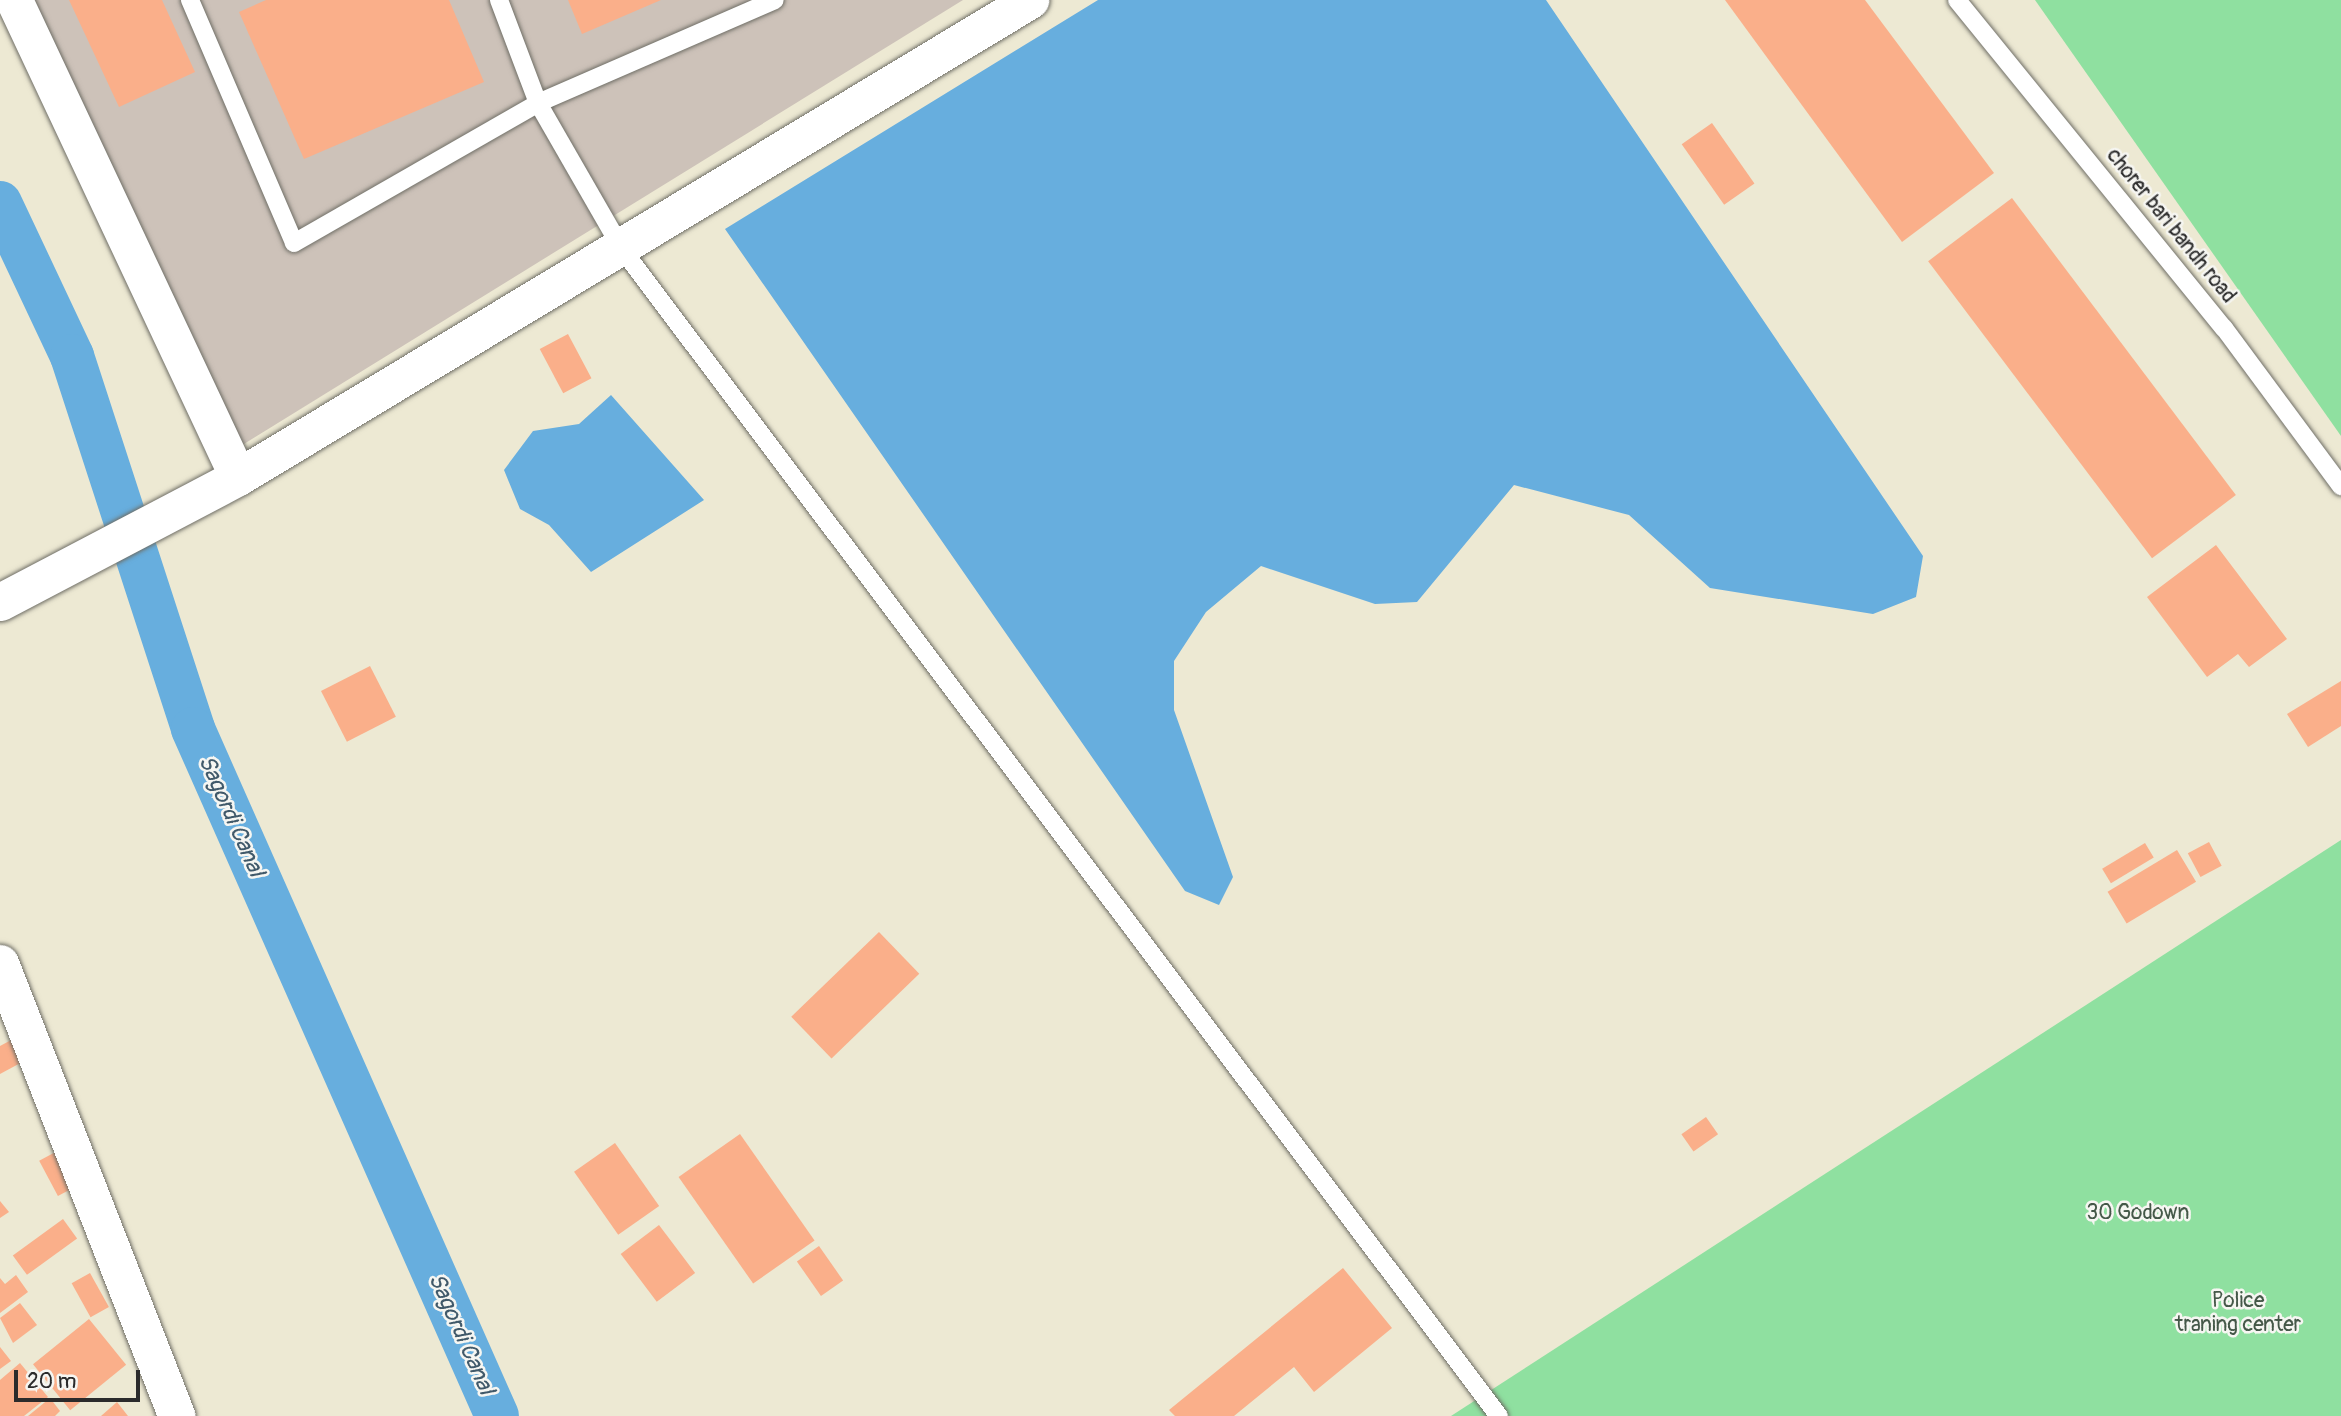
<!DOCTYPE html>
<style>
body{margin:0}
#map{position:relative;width:2341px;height:1416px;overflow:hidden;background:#ede9d3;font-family:Pangolin,sans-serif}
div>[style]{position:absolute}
.industrial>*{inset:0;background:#cdc2b9}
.green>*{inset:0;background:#8fe0a0}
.water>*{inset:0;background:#67aede}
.canal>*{height:44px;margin:-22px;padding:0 22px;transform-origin:22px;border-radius:22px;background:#67aede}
.building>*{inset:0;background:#faaf8a;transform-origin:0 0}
.roads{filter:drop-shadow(0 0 2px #6f6e66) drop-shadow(0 0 2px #6f6e66)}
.service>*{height:18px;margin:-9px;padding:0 9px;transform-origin:9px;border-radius:9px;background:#fff}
.minor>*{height:37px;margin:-18.5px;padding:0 18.5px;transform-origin:18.5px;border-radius:18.5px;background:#fff}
span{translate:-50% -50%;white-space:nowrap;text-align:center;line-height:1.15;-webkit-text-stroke:5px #f6f6f2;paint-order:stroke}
.street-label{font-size:21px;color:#2b2b2b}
.park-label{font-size:21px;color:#445848}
.water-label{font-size:23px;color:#40596a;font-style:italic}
.scale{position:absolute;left:14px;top:1370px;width:126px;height:32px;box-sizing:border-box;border:4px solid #2b2b2b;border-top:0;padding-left:9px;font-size:21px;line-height:24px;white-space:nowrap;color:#2b2b2b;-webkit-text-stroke:5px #f6f6f2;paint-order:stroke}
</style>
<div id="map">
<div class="industrial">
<div style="clip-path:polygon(23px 0,963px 0,231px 452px)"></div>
</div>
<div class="green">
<div style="clip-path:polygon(2035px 0,2341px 0,2341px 436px)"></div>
<div style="clip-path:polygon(2341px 840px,2341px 1416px,1451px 1416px)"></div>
</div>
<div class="water">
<div style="clip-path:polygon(1098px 0,1546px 0,1923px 556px,1916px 597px,1873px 614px,1710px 588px,1629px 515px,1514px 485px,1417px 602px,1375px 604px,1261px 566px,1206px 612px,1174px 661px,1174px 710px,1233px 877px,1219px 905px,1185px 891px,725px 229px)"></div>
<div style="clip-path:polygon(611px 395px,704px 500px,591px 572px,549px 525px,520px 509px,504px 470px,533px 431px,579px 424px)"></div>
</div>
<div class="canal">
<div style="left:0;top:203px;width:169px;rotate:64.8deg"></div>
<div style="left:72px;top:356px;width:392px;rotate:72deg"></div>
<div style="left:193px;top:729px;width:751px;rotate:66.13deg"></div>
</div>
<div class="building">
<div style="clip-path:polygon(69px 0,162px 0,195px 72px,119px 107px)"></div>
<div style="clip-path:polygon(266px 0,449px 0,484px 82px,304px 159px,239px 12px)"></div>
<div style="clip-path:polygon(568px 0,661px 0,582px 34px)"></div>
<div style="clip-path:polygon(1725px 0,1865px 0,1994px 173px,1902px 242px)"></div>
<div style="left:1712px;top:123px;width:74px;height:37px;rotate:55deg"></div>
<div style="left:2012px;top:198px;width:372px;height:105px;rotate:53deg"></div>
<div style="left:568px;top:334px;width:50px;height:32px;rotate:62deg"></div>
<div style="clip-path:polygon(2216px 545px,2287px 639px,2249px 667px,2238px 654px,2207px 677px,2147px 597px)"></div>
<div style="left:370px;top:666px;width:57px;height:55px;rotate:63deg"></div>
<div style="clip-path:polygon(2341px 681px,2341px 726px,2308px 747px,2287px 714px)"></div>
<div style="left:2209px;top:842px;width:27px;height:24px;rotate:62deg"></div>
<div style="left:2145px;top:843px;width:17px;height:50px;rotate:59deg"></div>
<div style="left:2177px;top:850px;width:37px;height:81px;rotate:59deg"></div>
<div style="left:879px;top:932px;width:58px;height:122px;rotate:46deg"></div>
<div style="clip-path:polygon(15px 1038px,26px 1060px,0 1074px,0 1046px)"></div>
<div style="left:1706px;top:1117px;width:21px;height:30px;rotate:55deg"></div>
<div style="left:740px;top:1134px;width:130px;height:75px;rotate:55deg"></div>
<div style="left:615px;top:1143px;width:77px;height:50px;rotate:55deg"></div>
<div style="left:63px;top:1148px;width:40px;height:27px;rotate:62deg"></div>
<div style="clip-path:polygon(0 1201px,9px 1212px,0 1218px)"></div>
<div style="left:63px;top:1219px;width:24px;height:62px;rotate:54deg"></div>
<div style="left:659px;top:1225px;width:60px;height:48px;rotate:53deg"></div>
<div style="left:819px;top:1246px;width:42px;height:27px;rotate:55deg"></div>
<div style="clip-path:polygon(1343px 1268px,1392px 1328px,1314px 1392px,1294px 1367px,1234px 1416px,1175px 1416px,1169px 1410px)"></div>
<div style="left:90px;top:1273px;width:39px;height:21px;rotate:61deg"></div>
<div style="clip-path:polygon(16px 1275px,28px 1292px,0 1313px,0 1278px,5px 1284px)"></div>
<div style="clip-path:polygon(20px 1303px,37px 1325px,13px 1343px,0 1318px)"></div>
<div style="left:89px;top:1319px;width:59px;height:72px;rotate:51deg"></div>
<div style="clip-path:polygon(0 1347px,11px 1361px,0 1369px)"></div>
<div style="clip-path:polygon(20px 1363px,48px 1397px,24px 1416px,0 1416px,0 1380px)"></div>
<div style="clip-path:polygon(50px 1398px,60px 1411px,55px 1416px,28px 1416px)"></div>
<div style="clip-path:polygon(117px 1402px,128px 1416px,101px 1416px)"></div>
</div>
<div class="roads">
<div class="service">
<div style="left:190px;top:0;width:264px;rotate:66.8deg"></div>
<div style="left:294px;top:243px;width:281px;rotate:-29.8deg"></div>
<div style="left:538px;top:103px;width:258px;rotate:-23.5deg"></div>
<div style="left:499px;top:0;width:110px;rotate:69.3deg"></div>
<div style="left:538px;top:103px;width:168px;rotate:60.1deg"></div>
<div style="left:622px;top:249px;width:1460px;rotate:53.08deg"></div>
<div style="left:1957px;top:0;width:423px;rotate:50.9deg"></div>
<div style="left:2224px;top:328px;width:197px;rotate:53.5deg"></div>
</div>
<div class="minor">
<div style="left:14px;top:0;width:527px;rotate:64.85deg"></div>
<div style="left:0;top:602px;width:269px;rotate:-27.7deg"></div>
<div style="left:238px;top:477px;width:925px;rotate:-31.06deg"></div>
<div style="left:0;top:963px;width:486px;rotate:68.7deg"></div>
</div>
</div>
<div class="street-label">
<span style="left:2171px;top:226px;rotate:51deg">chorer bari bandh road</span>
</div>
<div class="park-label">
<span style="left:2138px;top:1213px">30 Godown</span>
<span style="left:2238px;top:1313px">Police<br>traning center</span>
</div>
<div class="water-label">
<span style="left:231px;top:816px;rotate:66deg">Sagordi Canal</span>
<span style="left:461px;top:1334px;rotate:66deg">Sagordi Canal</span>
</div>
<div class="scale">20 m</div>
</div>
